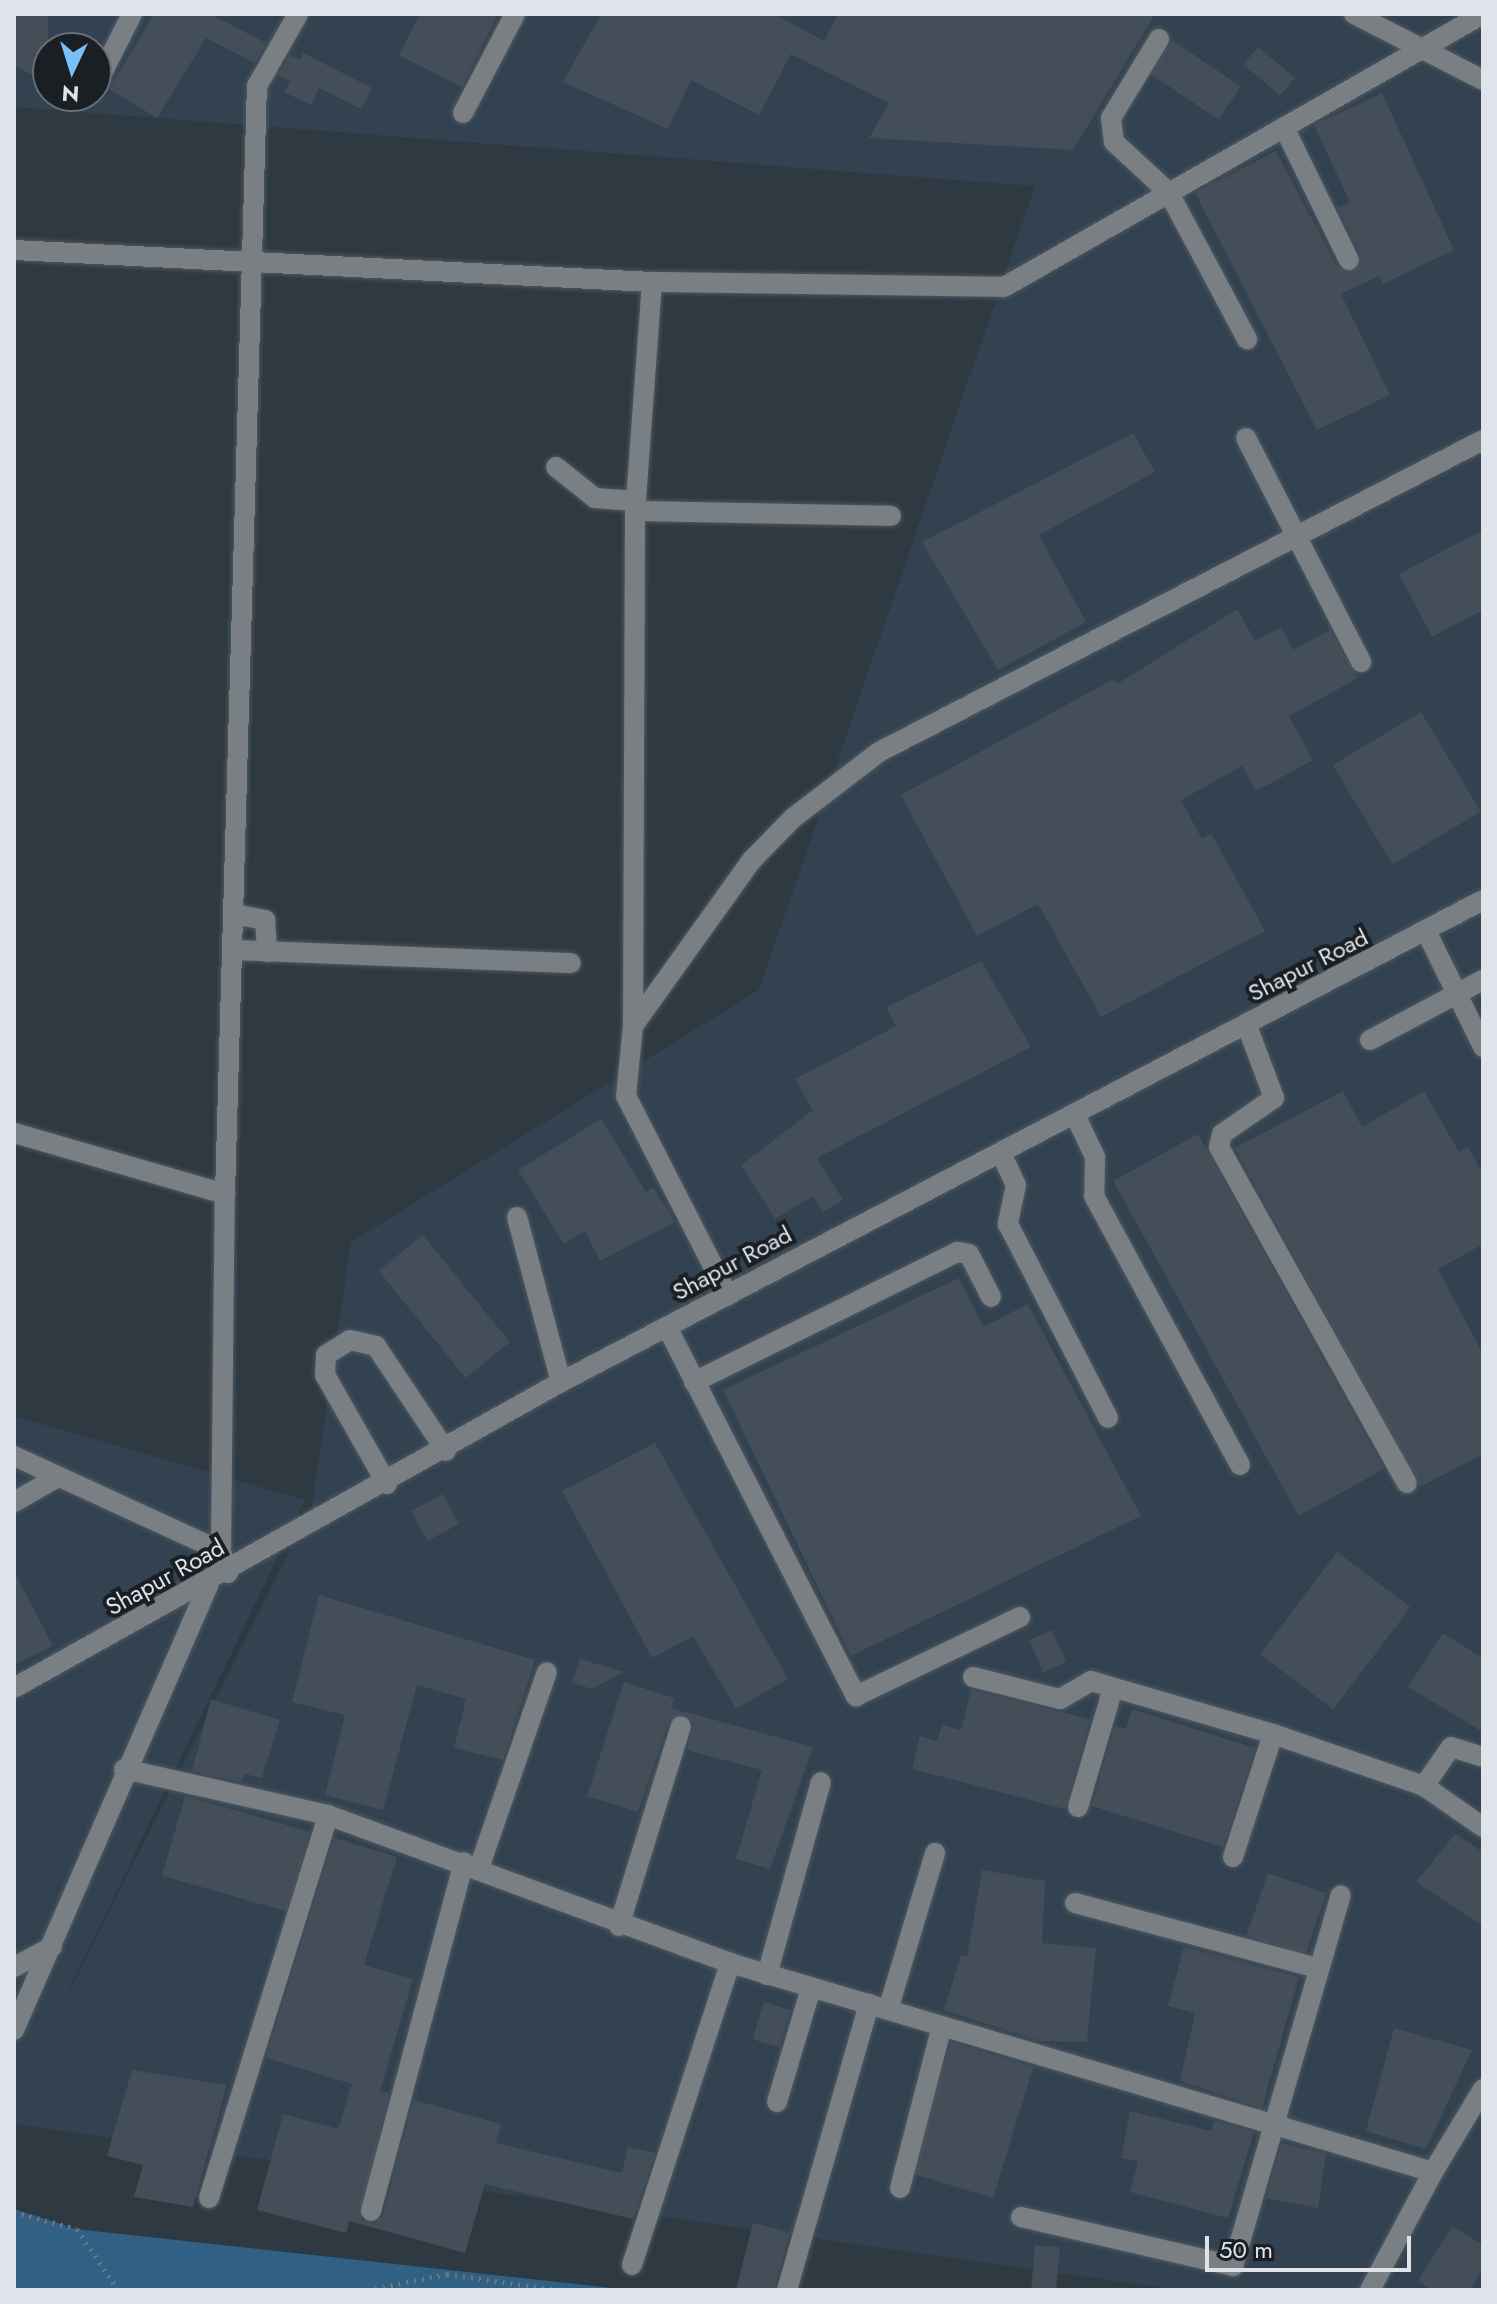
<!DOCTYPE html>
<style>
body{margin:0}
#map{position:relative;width:1497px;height:2304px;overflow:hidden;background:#2e3942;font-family:Jost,sans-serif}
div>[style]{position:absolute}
.built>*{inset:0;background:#324250}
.green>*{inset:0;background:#316085}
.building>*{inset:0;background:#434e58;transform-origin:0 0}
.path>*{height:5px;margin-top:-2.5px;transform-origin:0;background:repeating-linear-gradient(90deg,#6d767e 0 2px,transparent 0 8px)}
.roads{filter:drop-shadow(0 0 2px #4e5860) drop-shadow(0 0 2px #4e5860)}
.minor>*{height:20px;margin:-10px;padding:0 10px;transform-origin:10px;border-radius:10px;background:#797f83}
span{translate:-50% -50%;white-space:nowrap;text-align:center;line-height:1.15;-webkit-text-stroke:8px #1a1f23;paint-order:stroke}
.street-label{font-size:24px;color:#dee4ea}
.frame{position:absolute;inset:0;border:16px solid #dee4ea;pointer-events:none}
.north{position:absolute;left:32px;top:32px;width:80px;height:80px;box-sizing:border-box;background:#1a1f23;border:2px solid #686e73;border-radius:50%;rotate:184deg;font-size:22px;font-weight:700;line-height:32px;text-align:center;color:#dee4ea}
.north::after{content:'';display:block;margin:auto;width:28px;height:36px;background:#79bff8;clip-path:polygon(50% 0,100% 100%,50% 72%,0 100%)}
.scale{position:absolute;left:1205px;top:2236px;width:206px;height:36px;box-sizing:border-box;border:4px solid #dee4ea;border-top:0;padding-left:10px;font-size:24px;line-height:28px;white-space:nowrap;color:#dee4ea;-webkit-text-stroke:6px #1a1f23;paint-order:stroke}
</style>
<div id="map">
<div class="built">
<div style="clip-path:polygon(evenodd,14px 14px,1483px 14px,1483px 2290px,1178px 2290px,14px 2124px,14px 1416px,305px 1500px,45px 2040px,312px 1506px,351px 1242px,759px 990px,1035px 186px,14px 107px,14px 14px,48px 48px,96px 48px,96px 96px,48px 96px,48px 48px)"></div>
</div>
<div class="green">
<div style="clip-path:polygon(14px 2209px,76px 2229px,630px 2290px,14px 2290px)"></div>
</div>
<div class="building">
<div style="clip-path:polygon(14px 14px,48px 14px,48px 82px,14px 66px)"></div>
<div style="clip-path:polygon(154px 14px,210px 14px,266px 43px,255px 63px,206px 38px,157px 118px,109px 89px)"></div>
<div style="clip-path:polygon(420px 14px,498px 14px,462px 87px,399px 55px)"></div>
<div style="clip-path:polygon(601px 14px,774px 14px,824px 41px,838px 14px,1155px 14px,1073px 150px,869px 138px,889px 103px,791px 54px,759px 115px,691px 80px,668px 129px,563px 82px)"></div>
<div style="left:1172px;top:40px;width:83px;height:40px;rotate:34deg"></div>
<div style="left:1258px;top:47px;width:48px;height:23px;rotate:40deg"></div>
<div style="clip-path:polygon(303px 53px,372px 88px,361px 109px,319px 88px,311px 105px,284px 92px,290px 81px,278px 75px,290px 55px,300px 60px)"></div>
<div style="clip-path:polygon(1382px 93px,1454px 250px,1383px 284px,1379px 276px,1341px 294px,1390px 395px,1317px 430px,1195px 193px,1276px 151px,1337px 266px,1355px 271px,1361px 255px,1338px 208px,1350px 202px,1314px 125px)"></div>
<div style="clip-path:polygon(1133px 433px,1155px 472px,1039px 535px,1086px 622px,998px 670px,922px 542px)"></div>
<div style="clip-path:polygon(1483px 530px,1483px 610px,1432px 637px,1399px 574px)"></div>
<div style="clip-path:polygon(1237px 609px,1255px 641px,1281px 627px,1293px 650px,1330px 630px,1358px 678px,1289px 716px,1313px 760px,1256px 791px,1242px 766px,1181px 800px,1202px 839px,1211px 833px,1265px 931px,1101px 1017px,1038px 904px,977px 936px,901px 795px,1114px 679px,1117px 684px)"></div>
<div style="left:1421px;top:712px;width:116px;height:103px;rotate:59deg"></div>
<div style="clip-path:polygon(981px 961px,1031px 1047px,817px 1158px,843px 1200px,823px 1212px,813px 1196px,775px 1219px,741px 1165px,813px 1110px,795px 1079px,896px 1026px,886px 1007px)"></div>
<div style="clip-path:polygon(1343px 1091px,1362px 1127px,1424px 1091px,1459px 1152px,1468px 1147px,1483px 1174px,1483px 1244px,1438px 1269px,1483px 1354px,1483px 1454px,1420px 1487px,1235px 1148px)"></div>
<div style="clip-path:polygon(601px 1119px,646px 1192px,653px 1187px,675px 1222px,600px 1261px,585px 1231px,564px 1244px,518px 1170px)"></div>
<div style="left:1198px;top:1134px;width:383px;height:97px;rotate:61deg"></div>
<div style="left:423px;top:1235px;width:138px;height:57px;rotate:51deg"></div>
<div style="clip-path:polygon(959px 1278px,983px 1327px,1028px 1304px,1141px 1516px,851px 1656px,723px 1390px)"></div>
<div style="clip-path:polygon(655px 1443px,788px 1679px,736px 1709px,693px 1636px,652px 1658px,562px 1491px)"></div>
<div style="left:443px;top:1494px;width:34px;height:36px;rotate:62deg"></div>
<div style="left:1337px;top:1552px;width:92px;height:128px;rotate:37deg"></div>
<div style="clip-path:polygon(14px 1571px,53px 1646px,14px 1665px)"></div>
<div style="clip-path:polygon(319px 1595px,535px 1660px,503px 1760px,454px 1748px,466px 1699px,417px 1685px,383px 1810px,325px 1795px,345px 1715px,292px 1702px)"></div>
<div style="left:1052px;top:1630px;width:35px;height:25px;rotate:66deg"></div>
<div style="clip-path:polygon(1443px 1633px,1483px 1658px,1483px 1732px,1408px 1687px)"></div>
<div style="clip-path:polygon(580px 1659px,624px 1672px,592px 1689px,572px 1683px)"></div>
<div style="clip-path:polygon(624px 1682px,674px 1698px,671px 1708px,813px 1747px,770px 1869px,736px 1859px,762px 1770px,687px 1750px,694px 1724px,686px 1714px,669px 1721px,638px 1812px,587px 1796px)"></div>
<div style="clip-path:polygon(971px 1690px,1090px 1719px,1065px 1809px,912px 1769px,920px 1736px,937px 1741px,942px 1725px,961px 1730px)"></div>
<div style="clip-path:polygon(211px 1699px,280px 1720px,262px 1778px,245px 1774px,242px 1782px,192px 1771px)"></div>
<div style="clip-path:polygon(1132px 1709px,1255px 1748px,1223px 1847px,1092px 1806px,1115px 1726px,1126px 1729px)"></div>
<div style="left:185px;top:1796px;width:130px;height:83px;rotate:16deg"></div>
<div style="clip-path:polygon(1455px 1834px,1483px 1852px,1483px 1926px,1416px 1882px)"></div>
<div style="clip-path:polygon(334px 1838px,397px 1857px,364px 1965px,413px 1979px,380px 2091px,389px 2093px,361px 2220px,374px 2224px,383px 2215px,414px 2100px,501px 2124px,496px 2143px,622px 2173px,628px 2147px,655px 2153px,633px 2219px,485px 2184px,465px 2253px,349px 2221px,346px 2233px,257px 2210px,283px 2114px,338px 2129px,352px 2084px,266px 2058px)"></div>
<div style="clip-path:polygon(982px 1870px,1045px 1881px,1042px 1943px,1096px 1948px,1087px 2042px,1040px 2041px,944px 2010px,961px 1955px,967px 1957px)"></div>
<div style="left:1268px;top:1873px;width:62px;height:66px;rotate:19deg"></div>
<div style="clip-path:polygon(1184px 1947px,1299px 1977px,1262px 2108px,1180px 2081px,1195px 2013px,1168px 2006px)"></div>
<div style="left:764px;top:2002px;width:28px;height:39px;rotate:17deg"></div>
<div style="clip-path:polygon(1394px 2028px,1472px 2050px,1426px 2149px,1366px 2131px)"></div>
<div style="left:951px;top:2042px;width:86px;height:137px;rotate:17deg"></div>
<div style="clip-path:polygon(132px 2070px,227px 2085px,193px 2207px,134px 2197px,143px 2165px,107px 2156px)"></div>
<div style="clip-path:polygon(1130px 2111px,1211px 2131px,1214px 2121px,1254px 2132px,1228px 2218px,1130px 2192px,1138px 2161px,1121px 2158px)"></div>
<div style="clip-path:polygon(1282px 2143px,1326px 2154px,1318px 2208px,1266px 2198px)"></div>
<div style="clip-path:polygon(753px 2223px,790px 2232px,774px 2290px,736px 2290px)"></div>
<div style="clip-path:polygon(1452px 2226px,1483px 2245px,1483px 2268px,1470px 2290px,1432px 2290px,1418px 2281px)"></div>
<div style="left:1035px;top:2245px;width:25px;height:45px;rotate:5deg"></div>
</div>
<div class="path">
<div style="left:14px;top:2212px;width:65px;rotate:15.1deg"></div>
<div style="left:77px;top:2229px;width:73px;rotate:56.1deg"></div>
<div style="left:367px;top:2290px;width:82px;rotate:-11.3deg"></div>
<div style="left:447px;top:2274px;width:112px;rotate:8.2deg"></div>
</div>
<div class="roads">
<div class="minor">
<div style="left:1354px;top:14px;width:145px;rotate:27.1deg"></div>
<div style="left:1159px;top:39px;width:92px;rotate:121.3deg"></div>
<div style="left:1111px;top:118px;width:24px;rotate:83deg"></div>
<div style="left:1114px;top:142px;width:75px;rotate:42.8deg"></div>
<div style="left:1169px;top:193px;width:166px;rotate:61.9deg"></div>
<div style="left:97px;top:83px;width:77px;rotate:-63.1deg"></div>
<div style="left:463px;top:113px;width:112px;rotate:-62.3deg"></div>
<div style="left:1284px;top:127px;width:148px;rotate:64deg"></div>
<div style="left:14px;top:250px;width:639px;rotate:2.87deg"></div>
<div style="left:652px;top:282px;width:352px;rotate:0.8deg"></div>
<div style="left:1004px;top:287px;width:551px;rotate:-29.68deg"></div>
<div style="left:652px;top:282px;width:230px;rotate:94.2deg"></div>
<div style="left:635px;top:511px;width:515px;rotate:90.22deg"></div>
<div style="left:633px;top:1026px;width:70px;rotate:95.7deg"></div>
<div style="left:626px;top:1096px;width:224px;rotate:62.9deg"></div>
<div style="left:1246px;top:438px;width:252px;rotate:62.8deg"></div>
<div style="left:556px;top:467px;width:50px;rotate:38.5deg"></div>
<div style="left:595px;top:498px;width:40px;rotate:4.3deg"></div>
<div style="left:635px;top:511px;width:256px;rotate:1.1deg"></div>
<div style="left:234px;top:914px;width:32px;rotate:11deg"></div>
<div style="left:265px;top:920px;width:32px;rotate:86deg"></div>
<div style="left:1427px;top:933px;width:127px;rotate:63.8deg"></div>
<div style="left:232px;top:950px;width:339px;rotate:2.2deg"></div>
<div style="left:633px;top:1026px;width:204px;rotate:-54.4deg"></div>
<div style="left:752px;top:860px;width:59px;rotate:-45.7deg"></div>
<div style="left:793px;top:818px;width:108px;rotate:-37.5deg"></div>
<div style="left:879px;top:752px;width:680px;rotate:-27.32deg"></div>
<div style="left:1247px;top:1026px;width:77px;rotate:69.4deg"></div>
<div style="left:1274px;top:1098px;width:63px;rotate:145.3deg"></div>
<div style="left:1222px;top:1134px;width:13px;rotate:103deg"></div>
<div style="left:1219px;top:1147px;width:385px;rotate:60.8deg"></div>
<div style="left:1370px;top:1040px;width:128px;rotate:-28deg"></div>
<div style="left:1075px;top:1115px;width:47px;rotate:64.5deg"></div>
<div style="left:1095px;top:1157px;width:39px;rotate:91deg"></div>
<div style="left:1094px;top:1196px;width:306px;rotate:61.5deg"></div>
<div style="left:14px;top:1133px;width:220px;rotate:16.1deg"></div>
<div style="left:1001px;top:1153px;width:35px;rotate:65deg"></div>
<div style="left:1016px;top:1185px;width:40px;rotate:102deg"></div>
<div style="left:1008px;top:1224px;width:218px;rotate:62.7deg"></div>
<div style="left:517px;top:1217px;width:171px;rotate:75.1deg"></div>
<div style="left:667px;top:1327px;width:415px;rotate:62.9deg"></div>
<div style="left:856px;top:1696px;width:182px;rotate:-25.7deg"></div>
<div style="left:694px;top:1382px;width:293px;rotate:-26.3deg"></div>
<div style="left:957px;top:1252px;width:12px;rotate:9deg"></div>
<div style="left:969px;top:1254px;width:48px;rotate:62.9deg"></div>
<div style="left:14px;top:1456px;width:228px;rotate:24.7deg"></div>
<div style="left:387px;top:1484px;width:125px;rotate:-119.6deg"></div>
<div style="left:325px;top:1375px;width:20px;rotate:-87deg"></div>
<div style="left:326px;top:1355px;width:28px;rotate:-32deg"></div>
<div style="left:350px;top:1340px;width:27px;rotate:13deg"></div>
<div style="left:376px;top:1346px;width:126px;rotate:56.3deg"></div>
<div style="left:14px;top:1502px;width:51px;rotate:-29.6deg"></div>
<div style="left:228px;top:1573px;width:23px;rotate:-108deg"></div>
<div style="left:221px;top:1551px;width:357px;rotate:-89.4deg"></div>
<div style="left:225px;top:1194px;width:1108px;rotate:-88.35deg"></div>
<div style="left:257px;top:86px;width:83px;rotate:-60.3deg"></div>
<div style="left:973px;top:1677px;width:90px;rotate:14.2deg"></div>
<div style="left:1060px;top:1699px;width:36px;rotate:-30deg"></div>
<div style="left:1091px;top:1681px;width:190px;rotate:16.2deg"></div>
<div style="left:1273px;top:1734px;width:160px;rotate:19deg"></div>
<div style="left:1424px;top:1786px;width:72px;rotate:34.8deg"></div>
<div style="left:14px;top:1688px;width:627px;rotate:-29.22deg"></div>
<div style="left:561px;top:1382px;width:1040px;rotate:-27.6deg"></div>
<div style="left:124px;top:1769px;width:209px;rotate:12.7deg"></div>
<div style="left:328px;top:1815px;width:428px;rotate:20.2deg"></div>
<div style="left:730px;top:1963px;width:733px;rotate:16.56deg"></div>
<div style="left:1433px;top:2172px;width:97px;rotate:-58.9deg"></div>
<div style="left:1424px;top:1786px;width:47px;rotate:-55.3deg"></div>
<div style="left:1451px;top:1747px;width:34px;rotate:17deg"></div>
<div style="left:1078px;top:1807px;width:124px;rotate:-73.6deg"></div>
<div style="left:1233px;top:1857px;width:129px;rotate:-72deg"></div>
<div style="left:479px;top:1868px;width:207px;rotate:-70.9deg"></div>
<div style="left:1075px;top:1903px;width:252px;rotate:15deg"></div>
<div style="left:619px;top:1926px;width:209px;rotate:-72.8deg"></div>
<div style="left:14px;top:1967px;width:43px;rotate:-27.8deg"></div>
<div style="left:767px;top:1975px;width:200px;rotate:-74.4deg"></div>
<div style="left:888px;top:2010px;width:164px;rotate:-73.3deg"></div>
<div style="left:14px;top:2030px;width:485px;rotate:-66.4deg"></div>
<div style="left:777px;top:2102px;width:119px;rotate:-73.4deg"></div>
<div style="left:900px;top:2188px;width:167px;rotate:-75.5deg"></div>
<div style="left:209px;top:2198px;width:401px;rotate:-72.7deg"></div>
<div style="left:371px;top:2211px;width:361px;rotate:-75.1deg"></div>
<div style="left:1021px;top:2217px;width:218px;rotate:13deg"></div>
<div style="left:1233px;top:2266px;width:386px;rotate:-73.8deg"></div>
<div style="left:632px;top:2265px;width:318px;rotate:-72deg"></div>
<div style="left:787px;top:2290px;width:298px;rotate:-74deg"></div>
<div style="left:1370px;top:2290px;width:134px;rotate:-61.9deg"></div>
</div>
</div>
<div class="street-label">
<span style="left:1308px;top:965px;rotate:-27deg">Shapur Road</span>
<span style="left:732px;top:1263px;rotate:-28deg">Shapur Road</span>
<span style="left:165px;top:1577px;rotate:-29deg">Shapur Road</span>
</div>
<div class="frame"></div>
<div class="north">N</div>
<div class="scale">50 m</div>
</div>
